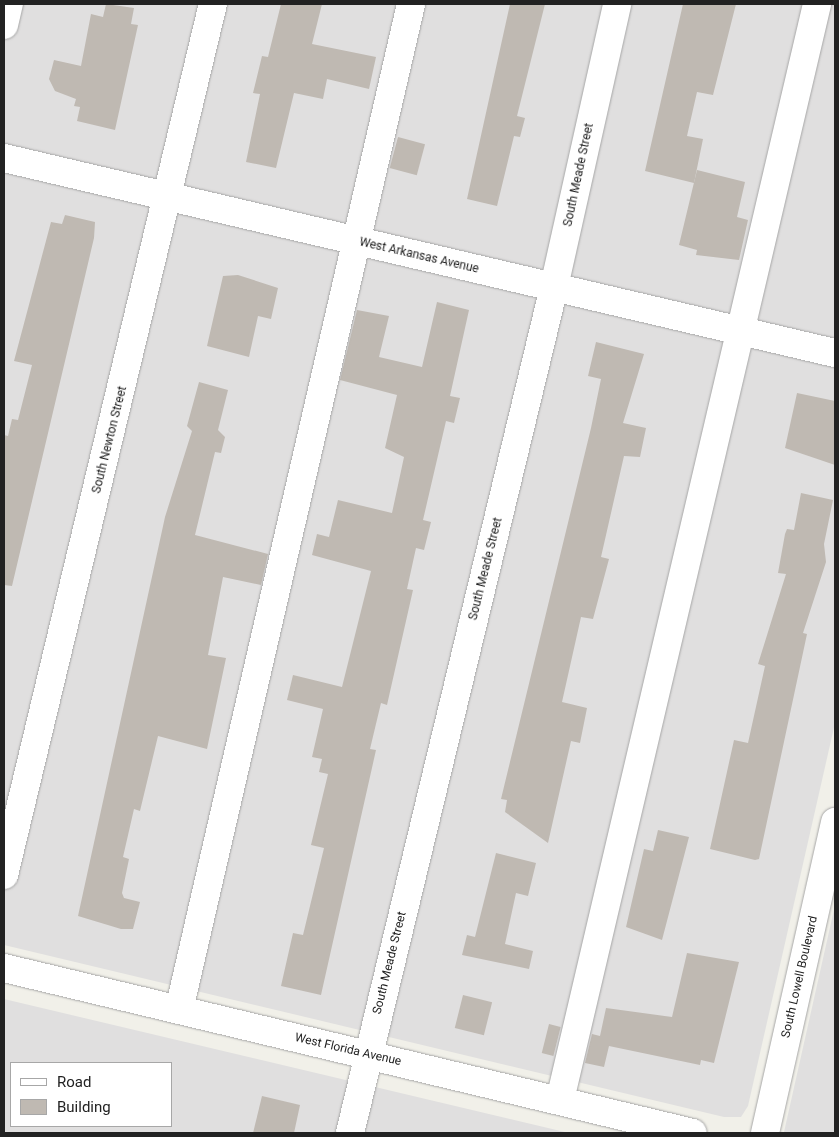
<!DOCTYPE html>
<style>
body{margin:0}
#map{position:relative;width:839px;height:1137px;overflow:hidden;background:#f1f0e9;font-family:Roboto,sans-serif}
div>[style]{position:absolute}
.residential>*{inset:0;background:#e0dfdf}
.building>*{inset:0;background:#bfb9b2;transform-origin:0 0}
.roads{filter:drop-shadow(0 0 1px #a6a6a6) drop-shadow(0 0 1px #a6a6a6)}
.minor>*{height:28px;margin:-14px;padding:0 14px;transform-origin:14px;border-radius:14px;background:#fff}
span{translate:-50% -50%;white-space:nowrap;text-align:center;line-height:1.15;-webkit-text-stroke:5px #fff;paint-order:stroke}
.street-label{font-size:12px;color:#222}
.frame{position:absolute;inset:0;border:5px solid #222;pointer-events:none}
.legend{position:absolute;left:10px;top:1062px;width:162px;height:65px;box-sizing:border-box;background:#fff;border:1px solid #a7a7a7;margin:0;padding:6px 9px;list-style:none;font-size:15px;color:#222}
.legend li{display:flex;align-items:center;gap:10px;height:25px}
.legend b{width:25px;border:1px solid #a7a7a7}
</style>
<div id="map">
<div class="residential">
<div style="clip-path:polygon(4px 4px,835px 4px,835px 723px,748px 1106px,741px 1117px,724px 1117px,4px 945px)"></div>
<div style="clip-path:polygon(835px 905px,835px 1133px,786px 1133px,784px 1132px)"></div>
<div style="clip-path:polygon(evenodd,4px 999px,569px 1133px,4px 1133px,4px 999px,11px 1063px,171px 1063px,171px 1126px,11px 1126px,11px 1063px)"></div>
</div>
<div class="building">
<div style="clip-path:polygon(106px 4px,134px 8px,131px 24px,138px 25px,115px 130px,77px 121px,80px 107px,74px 106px,76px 99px,55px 91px,49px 79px,54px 60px,81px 66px,91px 14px,103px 17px)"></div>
<div style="clip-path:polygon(281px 4px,322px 4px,312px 44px,376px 57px,369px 89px,327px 79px,323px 99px,294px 93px,276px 168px,246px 162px,260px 94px,253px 93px,262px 56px,268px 57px)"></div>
<div style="clip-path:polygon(510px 4px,545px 4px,517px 116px,525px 118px,520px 137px,514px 136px,497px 206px,467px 199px)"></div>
<div style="clip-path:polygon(683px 4px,736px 4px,713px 95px,697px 92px,687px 136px,703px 139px,694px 183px,645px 171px)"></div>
<div style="left:398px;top:137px;width:28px;height:32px;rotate:15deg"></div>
<div style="clip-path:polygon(697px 170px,745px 182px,737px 217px,748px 220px,739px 260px,696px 255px,697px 250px,679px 245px)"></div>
<div style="clip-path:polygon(65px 215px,95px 222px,94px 238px,12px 586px,4px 585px,4px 435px,8px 436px,12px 419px,18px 420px,32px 365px,14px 361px,51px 222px,62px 224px)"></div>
<div style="clip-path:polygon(238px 275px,278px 288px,271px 319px,258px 316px,249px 357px,207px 346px,223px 276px)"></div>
<div style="clip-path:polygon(437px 302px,469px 310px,450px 396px,460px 398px,454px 423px,446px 421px,423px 520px,431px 522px,424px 550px,416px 548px,407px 589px,413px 590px,387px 705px,381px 703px,370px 749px,376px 750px,321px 995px,281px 986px,293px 933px,303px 935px,324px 848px,311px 845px,328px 774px,319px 772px,322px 759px,312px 757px,323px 709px,287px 700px,293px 675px,342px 687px,371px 571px,312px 555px,317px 534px,329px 537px,338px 500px,392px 513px,404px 457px,385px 448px,397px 395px,340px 380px,357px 310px,389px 316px,379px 357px,422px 367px)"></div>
<div style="clip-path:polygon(596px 342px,644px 354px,623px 423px,646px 428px,640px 457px,624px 456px,601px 557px,609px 559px,593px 619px,581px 617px,562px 702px,587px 708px,580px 743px,571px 741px,548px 843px,505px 812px,507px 800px,501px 799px,591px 428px,601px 379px,588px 376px)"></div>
<div style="clip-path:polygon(199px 382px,228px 390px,218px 430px,225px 437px,221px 453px,215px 452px,195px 535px,268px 554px,261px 585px,223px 577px,208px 655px,226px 658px,207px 749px,158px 736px,140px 811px,134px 809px,123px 857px,129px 859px,122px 893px,124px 898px,140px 902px,133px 929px,121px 929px,78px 916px,165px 517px,192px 431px,187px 426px)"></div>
<div style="clip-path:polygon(797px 393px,835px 401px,835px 465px,785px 448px)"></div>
<div style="clip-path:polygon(801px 493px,833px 500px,824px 544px,826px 562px,803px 633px,807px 634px,759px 859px,755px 860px,710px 849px,734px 740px,748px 743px,765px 666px,758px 664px,786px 574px,778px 573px,785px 534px,787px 529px,794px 530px)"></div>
<div style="clip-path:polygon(658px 830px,689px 837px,662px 940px,626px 927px,644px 849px,653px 851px)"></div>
<div style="clip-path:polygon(496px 853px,536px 863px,528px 896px,516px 893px,505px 944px,533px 951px,529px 969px,462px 955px,467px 935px,475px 937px)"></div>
<div style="clip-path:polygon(687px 953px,739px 962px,714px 1063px,701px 1060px,700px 1065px,609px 1046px,604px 1067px,585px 1063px,592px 1034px,600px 1036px,606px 1008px,672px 1017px)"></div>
<div style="left:463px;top:995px;width:30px;height:34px;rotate:14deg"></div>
<div style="left:549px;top:1024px;width:12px;height:30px;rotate:14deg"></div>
<div style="clip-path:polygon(262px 1096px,300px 1105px,294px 1133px,253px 1133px)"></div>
</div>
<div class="roads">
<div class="minor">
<div style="left:4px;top:25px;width:22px;rotate:-77deg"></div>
<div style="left:4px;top:158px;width:854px;rotate:13.21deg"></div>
<div style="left:4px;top:875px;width:896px;rotate:-76.51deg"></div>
<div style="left:4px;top:968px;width:708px;rotate:13.47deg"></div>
<div style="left:179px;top:1010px;width:1032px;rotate:-77.01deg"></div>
<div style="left:560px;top:1100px;width:1126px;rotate:-76.8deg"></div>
<div style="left:350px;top:1133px;width:870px;rotate:-76.44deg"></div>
<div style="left:554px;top:287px;width:290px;rotate:-77.4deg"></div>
<div style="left:765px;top:1133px;width:319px;rotate:-77.3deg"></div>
</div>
</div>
<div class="street-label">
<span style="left:579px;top:175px;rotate:-78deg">South Meade Street</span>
<span style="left:419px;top:256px;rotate:13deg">West Arkansas Avenue</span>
<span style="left:110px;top:440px;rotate:-76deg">South Newton Street</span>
<span style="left:486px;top:569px;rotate:-76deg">South Meade Street</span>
<span style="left:390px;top:963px;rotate:-76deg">South Meade Street</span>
<span style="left:800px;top:977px;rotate:-77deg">South Lowell Boulevard</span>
<span style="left:348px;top:1050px;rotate:13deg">West Florida Avenue</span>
</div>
<div class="frame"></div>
<ul class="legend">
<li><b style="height:6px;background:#fff"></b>Road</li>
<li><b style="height:14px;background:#bfb9b2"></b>Building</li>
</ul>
</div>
